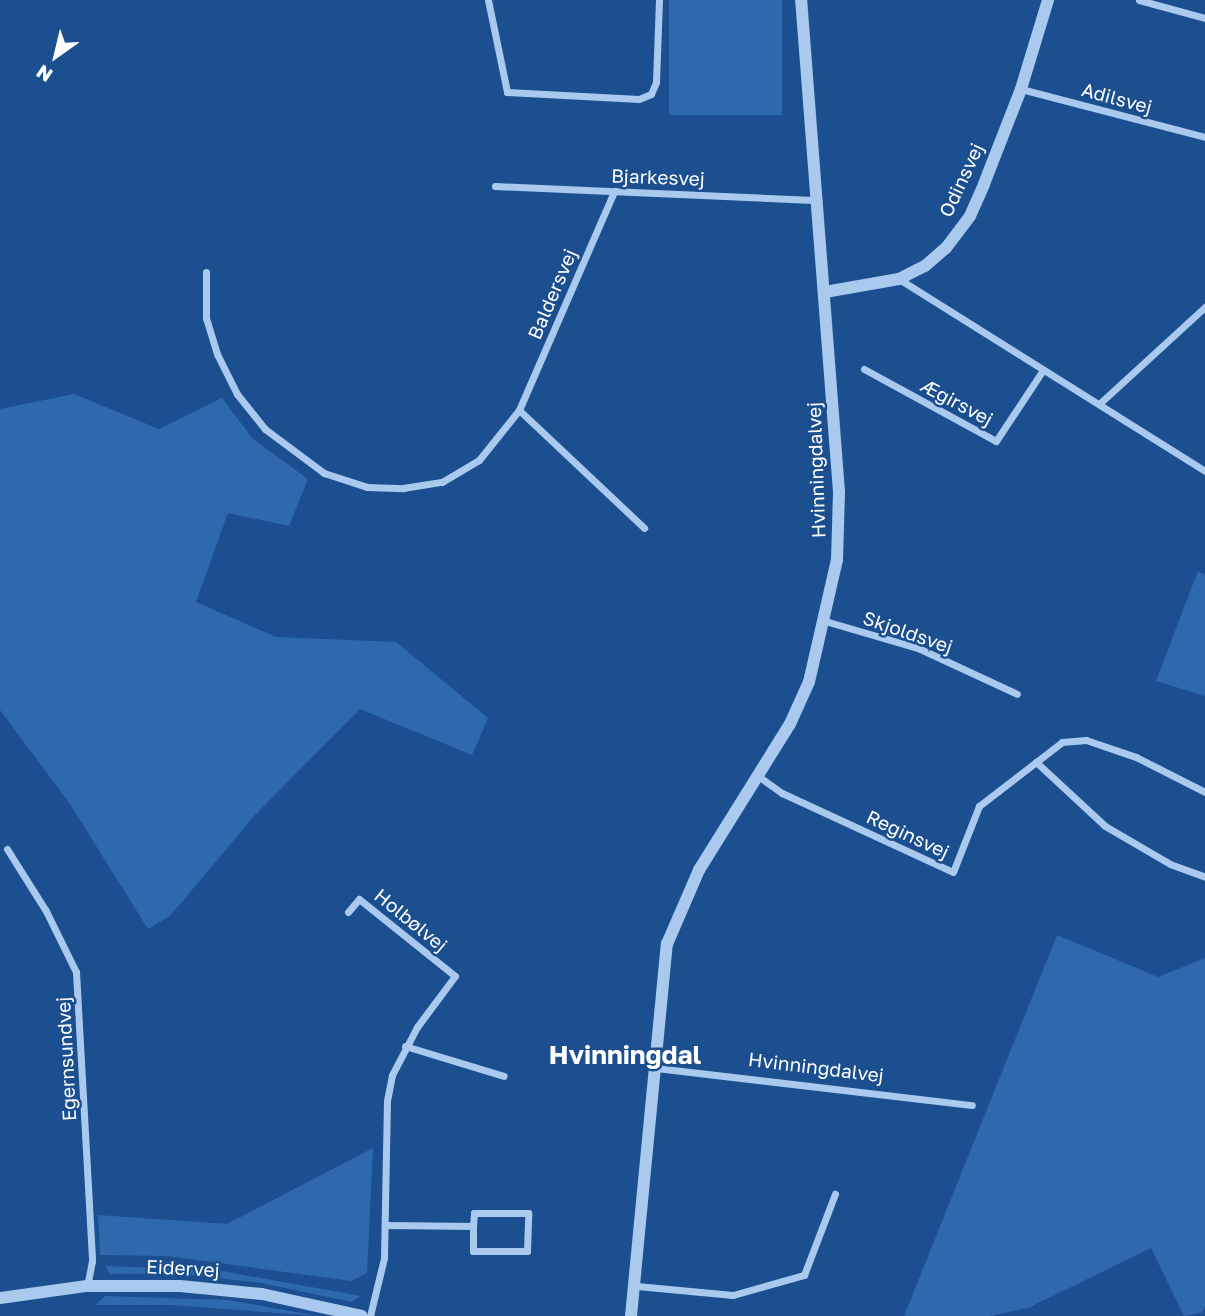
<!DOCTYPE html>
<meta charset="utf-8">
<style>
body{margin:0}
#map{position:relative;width:1205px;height:1316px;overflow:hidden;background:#1b4f8f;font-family:"Golos Text",sans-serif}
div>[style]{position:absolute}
.green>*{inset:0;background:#2e69ad;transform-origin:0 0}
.minor>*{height:7px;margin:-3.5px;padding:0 3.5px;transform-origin:3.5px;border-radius:3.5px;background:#a9c9ee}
.tertiary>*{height:12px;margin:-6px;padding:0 6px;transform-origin:6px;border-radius:6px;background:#a9c9ee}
span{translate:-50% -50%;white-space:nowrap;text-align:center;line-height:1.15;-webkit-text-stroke:5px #1b4f8f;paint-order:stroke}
.street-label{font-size:19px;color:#fff}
.district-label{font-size:26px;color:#fff;font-weight:700}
.north{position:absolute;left:21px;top:21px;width:70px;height:70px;-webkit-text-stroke:5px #1b4f8f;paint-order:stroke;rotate:214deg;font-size:19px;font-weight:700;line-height:28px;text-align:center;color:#fff}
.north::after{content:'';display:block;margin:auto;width:24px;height:32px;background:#fff;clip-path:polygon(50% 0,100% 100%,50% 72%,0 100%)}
</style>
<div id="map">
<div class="green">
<div style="left:669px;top:0;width:113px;height:115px"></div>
<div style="clip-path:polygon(74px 394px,159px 429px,222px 398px,253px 439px,308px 479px,289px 526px,228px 513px,196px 602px,276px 637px,396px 642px,488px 718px,472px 755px,360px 709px,255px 815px,170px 916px,148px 929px,70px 804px,0 710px,0 409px)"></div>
<div style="clip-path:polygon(1198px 571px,1205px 575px,1205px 696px,1156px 681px)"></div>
<div style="clip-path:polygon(1057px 935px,1158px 977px,1205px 958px,1205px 1307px,1202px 1313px,1184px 1316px,1151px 1248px,1028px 1308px,990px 1316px,904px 1316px)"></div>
<div style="clip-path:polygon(373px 1148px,367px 1273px,351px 1281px,167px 1256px,100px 1255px,98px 1215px,227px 1224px)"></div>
<div style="clip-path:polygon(105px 1266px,216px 1270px,361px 1296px,352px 1302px,261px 1283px,183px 1274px,110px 1274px)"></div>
<div style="clip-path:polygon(105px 1296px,228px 1300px,318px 1316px,172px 1305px,95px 1305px)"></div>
</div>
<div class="minor">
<div style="left:488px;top:0;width:94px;rotate:78.3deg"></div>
<div style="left:507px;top:92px;width:132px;rotate:3deg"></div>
<div style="left:639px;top:99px;width:13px;rotate:-23deg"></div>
<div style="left:651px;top:94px;width:13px;rotate:-67deg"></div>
<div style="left:656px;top:82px;width:82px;rotate:-87.9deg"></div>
<div style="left:1139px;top:0;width:68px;rotate:15.3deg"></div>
<div style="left:1021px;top:89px;width:190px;rotate:14.6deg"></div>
<div style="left:495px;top:186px;width:324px;rotate:2.5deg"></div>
<div style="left:206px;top:272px;width:46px;rotate:90deg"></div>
<div style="left:206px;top:318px;width:38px;rotate:73deg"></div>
<div style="left:217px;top:354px;width:45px;rotate:63.4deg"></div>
<div style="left:237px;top:394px;width:45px;rotate:51.3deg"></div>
<div style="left:265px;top:429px;width:74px;rotate:36.7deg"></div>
<div style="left:324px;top:473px;width:45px;rotate:18deg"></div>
<div style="left:367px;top:487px;width:36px;rotate:2deg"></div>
<div style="left:403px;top:488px;width:39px;rotate:-9deg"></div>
<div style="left:442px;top:482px;width:43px;rotate:-30.7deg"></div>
<div style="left:479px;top:460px;width:64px;rotate:-51.3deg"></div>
<div style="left:519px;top:410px;width:239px;rotate:-66.5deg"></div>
<div style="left:899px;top:279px;width:361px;rotate:32.1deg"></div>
<div style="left:864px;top:369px;width:150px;rotate:28.6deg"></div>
<div style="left:996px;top:441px;width:85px;rotate:-56.5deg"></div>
<div style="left:1099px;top:404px;width:144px;rotate:-42.5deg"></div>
<div style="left:519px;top:410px;width:172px;rotate:43.3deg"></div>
<div style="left:825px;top:621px;width:97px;rotate:16.2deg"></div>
<div style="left:918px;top:648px;width:109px;rotate:24.9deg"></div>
<div style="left:1036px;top:762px;width:94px;rotate:42.8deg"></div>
<div style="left:1105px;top:826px;width:75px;rotate:30.3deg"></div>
<div style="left:1170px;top:864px;width:37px;rotate:20deg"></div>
<div style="left:761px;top:778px;width:26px;rotate:36deg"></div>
<div style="left:782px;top:793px;width:188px;rotate:24.8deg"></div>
<div style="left:953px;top:872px;width:71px;rotate:-68.5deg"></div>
<div style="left:979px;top:806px;width:105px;rotate:-37.6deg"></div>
<div style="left:1062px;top:742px;width:24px;rotate:-5deg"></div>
<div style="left:1086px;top:740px;width:53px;rotate:18.8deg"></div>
<div style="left:1136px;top:757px;width:77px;rotate:26.9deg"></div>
<div style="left:7px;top:849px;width:73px;rotate:57.8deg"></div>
<div style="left:46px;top:911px;width:68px;rotate:63.8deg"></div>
<div style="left:76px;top:972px;width:289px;rotate:86.8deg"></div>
<div style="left:92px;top:1261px;width:25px;rotate:101deg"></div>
<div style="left:348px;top:912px;width:17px;rotate:-50deg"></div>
<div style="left:359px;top:899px;width:123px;rotate:38.7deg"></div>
<div style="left:455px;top:976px;width:64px;rotate:126.7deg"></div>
<div style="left:417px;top:1027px;width:54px;rotate:117.5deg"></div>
<div style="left:392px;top:1075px;width:26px;rotate:101deg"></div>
<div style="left:387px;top:1101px;width:157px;rotate:91.1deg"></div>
<div style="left:384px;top:1258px;width:60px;rotate:103.6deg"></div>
<div style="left:405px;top:1046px;width:103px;rotate:16.9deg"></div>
<div style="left:656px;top:1068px;width:318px;rotate:6.7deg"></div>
<div style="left:385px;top:1225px;width:88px;rotate:0.7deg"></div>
<div style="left:473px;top:1226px;width:25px;rotate:90deg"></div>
<div style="left:473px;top:1251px;width:54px"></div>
<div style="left:527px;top:1251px;width:38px;rotate:-88deg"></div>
<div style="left:528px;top:1213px;width:54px;rotate:180deg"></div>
<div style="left:474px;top:1213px;width:13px;rotate:94deg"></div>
<div style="left:637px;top:1286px;width:96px;rotate:5.4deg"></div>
<div style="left:733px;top:1295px;width:74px;rotate:-15.7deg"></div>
<div style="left:804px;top:1275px;width:87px;rotate:-69.1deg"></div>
</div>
<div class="tertiary">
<div style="left:825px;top:292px;width:75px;rotate:-10deg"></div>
<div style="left:899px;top:279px;width:29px;rotate:-27deg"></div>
<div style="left:925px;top:266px;width:28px;rotate:-41deg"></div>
<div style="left:946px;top:248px;width:40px;rotate:-53deg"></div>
<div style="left:970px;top:216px;width:35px;rotate:-66deg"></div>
<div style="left:984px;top:184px;width:102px;rotate:-68.7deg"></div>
<div style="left:1021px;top:89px;width:93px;rotate:-73.1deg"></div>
<div style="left:0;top:1298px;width:88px;rotate:-7.9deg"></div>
<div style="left:87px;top:1286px;width:93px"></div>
<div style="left:180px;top:1286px;width:82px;rotate:5.6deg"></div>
<div style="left:262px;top:1294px;width:102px;rotate:12.4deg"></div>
<div style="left:631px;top:1316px;width:374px;rotate:-84.5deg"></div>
<div style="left:667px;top:944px;width:81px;rotate:-66.6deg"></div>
<div style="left:699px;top:870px;width:172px;rotate:-58.1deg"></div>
<div style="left:790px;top:724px;width:46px;rotate:-65.7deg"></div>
<div style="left:809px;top:682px;width:125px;rotate:-77.1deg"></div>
<div style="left:837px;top:560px;width:68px;rotate:-88.3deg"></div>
<div style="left:839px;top:492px;width:493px;rotate:-94.4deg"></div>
</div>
<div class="street-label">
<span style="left:1117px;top:98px;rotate:15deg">Adilsvej</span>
<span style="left:658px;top:177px;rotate:2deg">Bjarkesvej</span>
<span style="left:961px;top:180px;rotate:-65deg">Odinsvej</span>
<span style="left:552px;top:294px;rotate:-67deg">Baldersvej</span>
<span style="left:957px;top:402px;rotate:28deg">Ægirsvej</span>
<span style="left:816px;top:470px;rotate:-92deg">Hvinningdalvej</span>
<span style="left:908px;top:632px;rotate:19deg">Skjoldsvej</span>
<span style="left:908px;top:834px;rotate:25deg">Reginsvej</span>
<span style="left:411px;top:920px;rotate:39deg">Holbølvej</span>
<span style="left:66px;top:1059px;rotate:-93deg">Egernsundvej</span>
<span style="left:816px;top:1067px;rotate:7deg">Hvinningdalvej</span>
<span style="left:183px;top:1268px;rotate:3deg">Eidervej</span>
</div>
<div class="district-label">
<span style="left:625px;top:1055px">Hvinningdal</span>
</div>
<div class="north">N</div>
</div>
